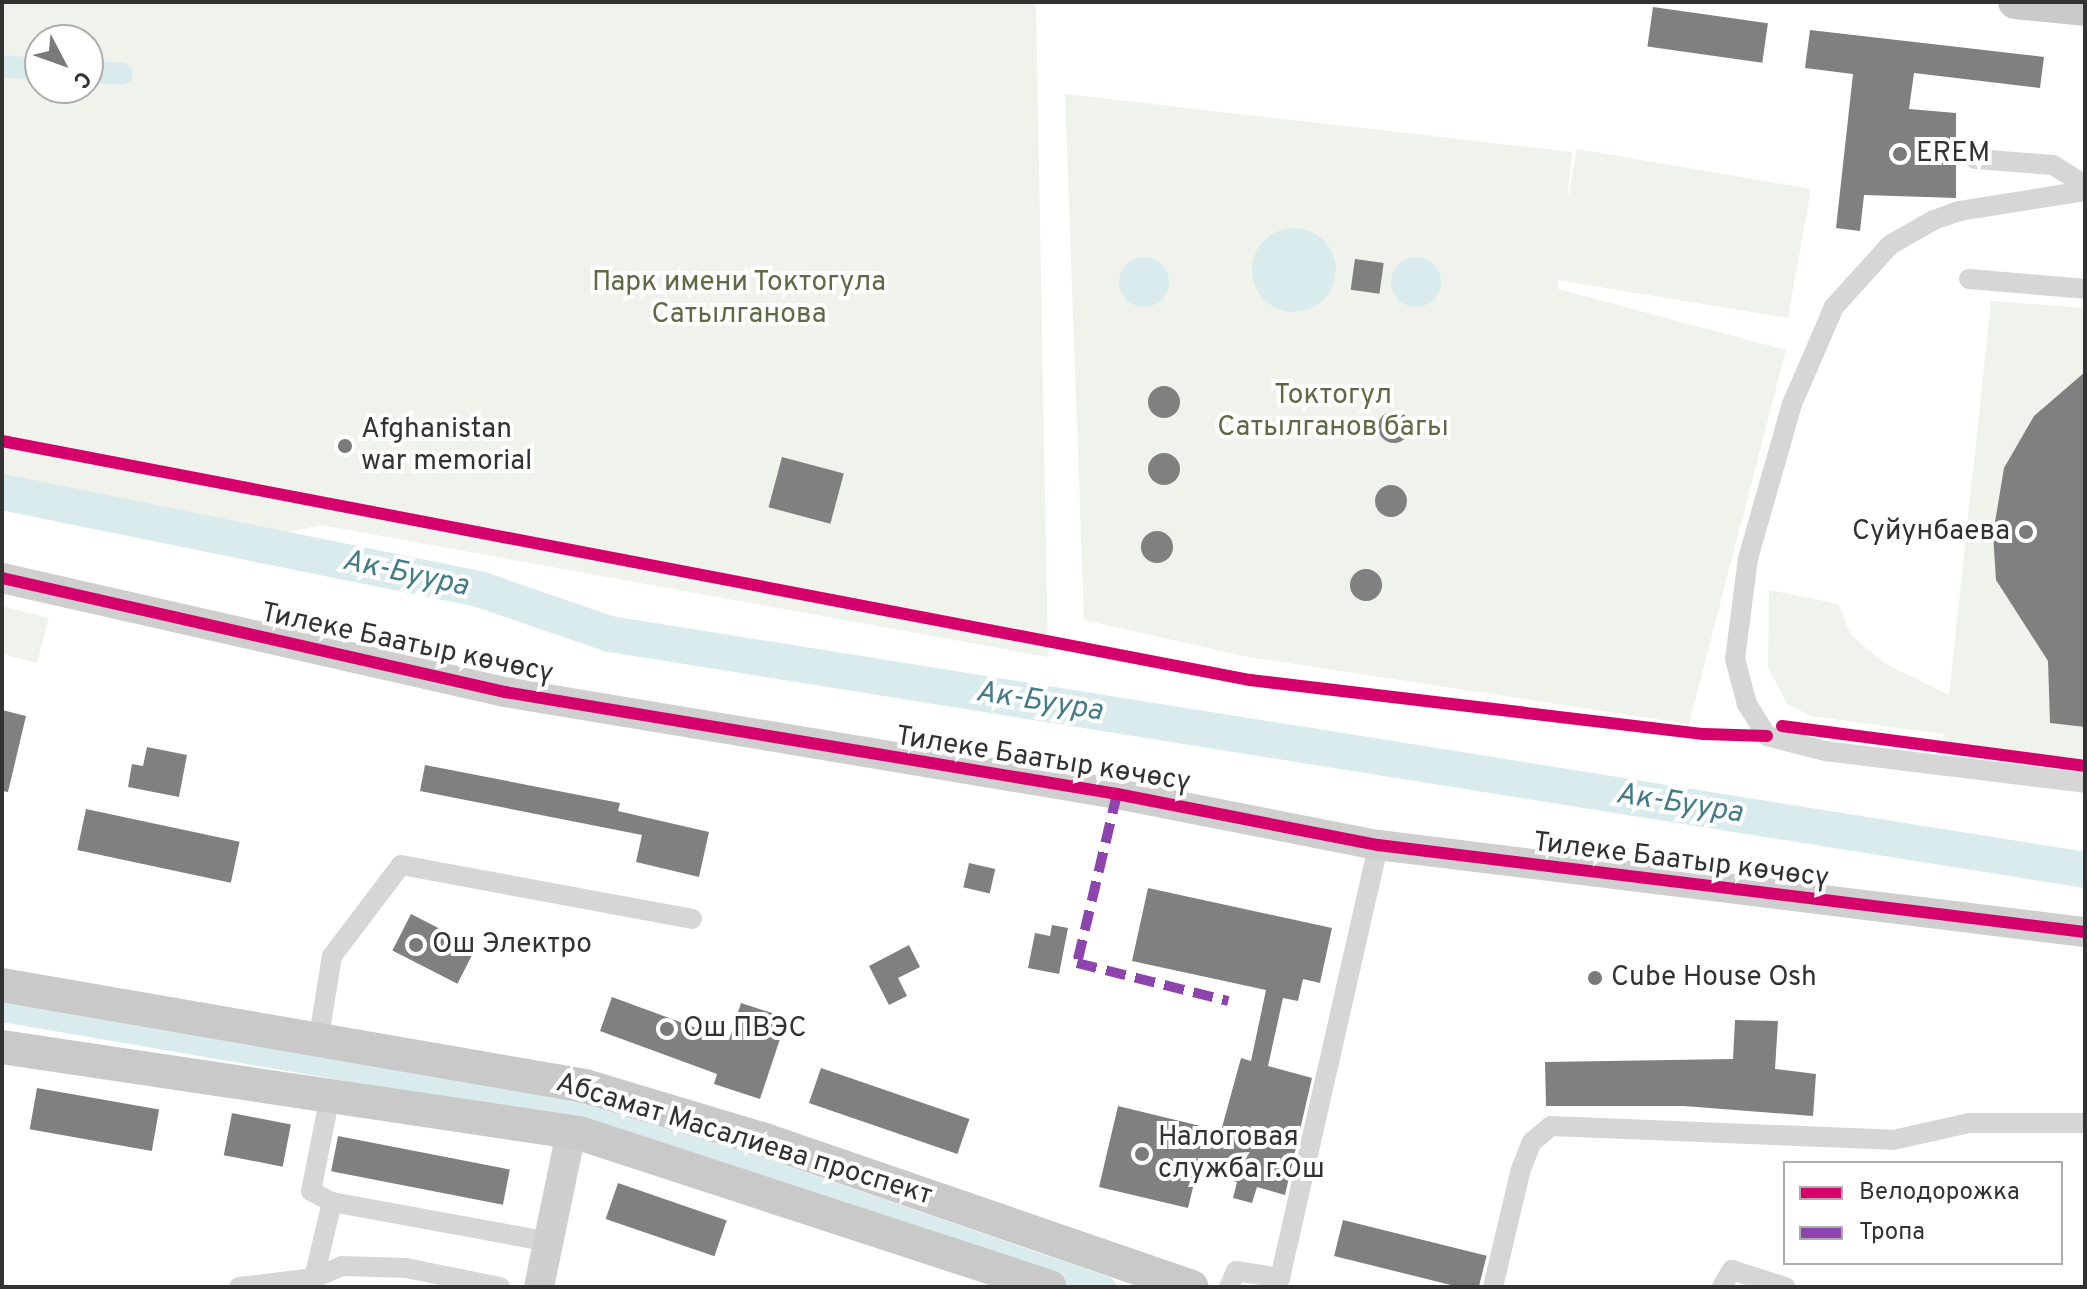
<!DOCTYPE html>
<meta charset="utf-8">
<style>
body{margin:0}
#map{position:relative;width:2087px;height:1289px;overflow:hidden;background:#fff;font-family:Overpass,sans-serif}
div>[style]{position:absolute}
.green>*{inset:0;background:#f0f2ec}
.water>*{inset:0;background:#daebee}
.round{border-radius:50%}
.canal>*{height:22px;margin:-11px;padding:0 11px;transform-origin:11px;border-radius:11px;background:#daebee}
.river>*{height:36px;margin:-18px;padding:0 18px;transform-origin:18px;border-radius:18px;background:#daebee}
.building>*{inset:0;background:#808080;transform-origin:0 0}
.street>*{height:20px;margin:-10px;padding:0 10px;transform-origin:10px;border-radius:10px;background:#d6d6d6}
.secondary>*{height:30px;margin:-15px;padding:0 15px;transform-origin:15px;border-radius:15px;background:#cfcfcf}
.primary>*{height:34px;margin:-17px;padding:0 17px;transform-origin:17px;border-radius:17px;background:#c9c9c9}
.quiet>*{height:10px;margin-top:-5px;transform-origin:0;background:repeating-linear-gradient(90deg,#8e44ad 0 20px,transparent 0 30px)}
.cycleway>*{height:12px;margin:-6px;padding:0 6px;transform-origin:6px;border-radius:6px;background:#d6006c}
.dots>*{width:22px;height:22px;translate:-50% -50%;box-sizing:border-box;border:4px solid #fff;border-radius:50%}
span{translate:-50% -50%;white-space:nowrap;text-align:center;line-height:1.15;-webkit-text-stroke:8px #fff;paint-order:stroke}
.poi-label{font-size:28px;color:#323232}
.left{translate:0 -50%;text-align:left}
.right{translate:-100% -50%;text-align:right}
.park-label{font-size:28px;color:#5d6a43}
.street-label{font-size:28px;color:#323232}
.water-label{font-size:30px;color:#437b87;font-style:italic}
.frame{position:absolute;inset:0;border:4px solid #323232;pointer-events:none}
.legend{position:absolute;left:1783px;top:1161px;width:280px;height:104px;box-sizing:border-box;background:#fff;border:2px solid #adadad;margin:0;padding:10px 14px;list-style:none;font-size:24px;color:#323232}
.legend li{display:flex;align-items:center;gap:16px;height:40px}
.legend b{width:40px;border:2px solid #adadad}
.north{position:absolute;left:24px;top:24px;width:80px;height:80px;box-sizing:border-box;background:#fff;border:2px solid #adadad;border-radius:50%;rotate:131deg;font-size:22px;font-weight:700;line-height:32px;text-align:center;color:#323232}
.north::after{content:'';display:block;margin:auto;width:28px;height:36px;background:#7a7a7a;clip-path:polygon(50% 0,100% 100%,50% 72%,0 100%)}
</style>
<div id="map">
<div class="green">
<div style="clip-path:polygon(evenodd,2px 2px,1036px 2px,1048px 657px,321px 525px,265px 537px,2px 482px,2px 2px,40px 40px,88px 40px,88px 88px,40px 88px,40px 40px)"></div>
<div style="clip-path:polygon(1065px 94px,1572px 152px,1567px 203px,1577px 149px,1811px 189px,1788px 318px,1558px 280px,1558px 289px,1786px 350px,1689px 724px,1248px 657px,1084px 620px)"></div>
<div style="clip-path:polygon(1991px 301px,2085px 308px,2085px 773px,1943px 756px,1944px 734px,1811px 716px,1787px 704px,1768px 667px,1769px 590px,1838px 604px,1851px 635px,1884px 663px,1949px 695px)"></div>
<div style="clip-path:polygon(2px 606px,49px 618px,37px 663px,2px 654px)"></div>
</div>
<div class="water">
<div class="round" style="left:1252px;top:228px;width:84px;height:84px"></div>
<div class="round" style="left:1391px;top:257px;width:50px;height:50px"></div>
<div class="round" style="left:1119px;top:257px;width:50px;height:50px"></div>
</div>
<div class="canal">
<div style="left:2px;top:66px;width:38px;rotate:5deg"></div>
<div style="left:88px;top:72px;width:34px;rotate:3deg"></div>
<div style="left:2px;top:1011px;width:610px;rotate:9.72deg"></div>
<div style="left:603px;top:1114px;width:531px;rotate:19.02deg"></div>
</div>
<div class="river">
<div style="left:2px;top:492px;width:490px;rotate:11.5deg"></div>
<div style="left:482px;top:590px;width:135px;rotate:19deg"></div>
<div style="left:610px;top:634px;width:1494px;rotate:9.09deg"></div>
</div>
<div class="building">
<div style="left:1653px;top:7px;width:116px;height:40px;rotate:8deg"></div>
<div style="clip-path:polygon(1810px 30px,2044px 57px,2040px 88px,1914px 73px,1909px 109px,1956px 113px,1956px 198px,1864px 195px,1860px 231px,1836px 228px,1853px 74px,1805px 68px)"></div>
<div style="left:1355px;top:259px;width:29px;height:31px;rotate:8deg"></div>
<div style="clip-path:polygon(2085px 372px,2085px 727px,2050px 723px,2048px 661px,1996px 580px,1993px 534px,2004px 468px,2034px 416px)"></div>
<div class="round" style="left:1148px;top:386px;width:32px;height:32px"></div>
<div class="round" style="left:1378px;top:411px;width:32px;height:32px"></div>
<div class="round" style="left:1148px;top:453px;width:32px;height:32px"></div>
<div style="left:782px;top:457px;width:64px;height:52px;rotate:15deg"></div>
<div class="round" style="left:1375px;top:485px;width:32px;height:32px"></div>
<div class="round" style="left:1141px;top:531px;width:32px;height:32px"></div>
<div class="round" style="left:1350px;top:569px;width:32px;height:32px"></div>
<div style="clip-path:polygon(2px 710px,26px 716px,8px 792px,2px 791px)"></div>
<div style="clip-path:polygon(147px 747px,187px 755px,179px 797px,128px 787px,132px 764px,143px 766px)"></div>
<div style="clip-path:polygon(425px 765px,620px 803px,618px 811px,709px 832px,699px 877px,636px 862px,642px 835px,420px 791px)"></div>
<div style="left:86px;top:809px;width:157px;height:42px;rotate:12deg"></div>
<div style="left:969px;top:863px;width:27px;height:25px;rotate:13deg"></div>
<div style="clip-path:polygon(1148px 888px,1332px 928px,1320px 983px,1303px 979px,1298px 1001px,1283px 998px,1268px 1066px,1312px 1078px,1285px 1195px,1257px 1187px,1252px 1203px,1233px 1198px,1237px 1182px,1197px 1171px,1188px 1208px,1099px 1187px,1118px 1106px,1221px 1131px,1241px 1058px,1251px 1061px,1266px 990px,1132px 961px)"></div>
<div style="left:411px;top:914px;width:73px;height:41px;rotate:27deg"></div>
<div style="clip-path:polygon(1052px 925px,1068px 928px,1059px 974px,1028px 968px,1035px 933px,1050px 936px)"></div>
<div style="clip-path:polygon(909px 945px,920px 967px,898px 978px,907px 996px,889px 1005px,869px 966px)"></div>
<div style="clip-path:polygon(612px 997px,729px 1040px,741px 1003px,787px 1018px,760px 1099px,714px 1084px,717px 1074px,600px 1031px)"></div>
<div style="clip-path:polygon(1735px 1020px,1778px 1021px,1775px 1069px,1816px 1074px,1813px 1116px,1684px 1106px,1546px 1106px,1545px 1062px,1733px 1059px)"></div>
<div style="left:821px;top:1068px;width:157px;height:37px;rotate:19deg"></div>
<div style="left:37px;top:1088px;width:124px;height:42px;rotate:10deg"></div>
<div style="left:232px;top:1113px;width:60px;height:43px;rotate:11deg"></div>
<div style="left:338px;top:1136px;width:175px;height:36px;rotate:11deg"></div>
<div style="left:618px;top:1183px;width:115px;height:38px;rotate:19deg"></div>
<div style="left:1343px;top:1220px;width:148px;height:37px;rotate:14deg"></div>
</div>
<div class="street">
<div style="left:1975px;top:159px;width:78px;rotate:4.4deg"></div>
<div style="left:2053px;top:165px;width:38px;rotate:32deg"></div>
<div style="left:2085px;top:191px;width:128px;rotate:171deg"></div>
<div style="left:1959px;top:211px;width:29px;rotate:160deg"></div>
<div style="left:1932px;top:221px;width:48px;rotate:150.3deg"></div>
<div style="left:1890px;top:245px;width:84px;rotate:132.1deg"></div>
<div style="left:1834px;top:307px;width:106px;rotate:113.4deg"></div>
<div style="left:1792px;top:404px;width:160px;rotate:105.9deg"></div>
<div style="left:1748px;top:558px;width:102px;rotate:97.3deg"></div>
<div style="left:1735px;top:659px;width:47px;rotate:75.1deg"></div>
<div style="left:1747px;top:704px;width:38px;rotate:58deg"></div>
<div style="left:1767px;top:736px;width:60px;rotate:14.5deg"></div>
<div style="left:1825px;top:751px;width:262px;rotate:7deg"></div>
<div style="left:1969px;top:279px;width:116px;rotate:4.9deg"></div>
<div style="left:319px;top:1036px;width:81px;rotate:-80.8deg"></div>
<div style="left:332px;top:956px;width:114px;rotate:-52.8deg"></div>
<div style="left:401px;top:865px;width:296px;rotate:10.5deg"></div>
<div style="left:330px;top:1096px;width:97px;rotate:101.3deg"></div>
<div style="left:311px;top:1191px;width:24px;rotate:28deg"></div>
<div style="left:332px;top:1202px;width:221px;rotate:10.4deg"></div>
<div style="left:314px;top:1278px;width:78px;rotate:-76.7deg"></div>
<div style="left:239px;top:1287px;width:76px;rotate:-6.8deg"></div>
<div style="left:314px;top:1278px;width:30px;rotate:-23deg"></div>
<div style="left:342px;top:1266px;width:64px;rotate:1.8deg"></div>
<div style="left:406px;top:1268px;width:96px;rotate:11.4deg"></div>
<div style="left:1229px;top:1287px;width:17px;rotate:-66deg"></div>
<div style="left:1236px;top:1271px;width:45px;rotate:9deg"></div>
<div style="left:1280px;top:1278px;width:444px;rotate:-77.2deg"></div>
<div style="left:1493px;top:1287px;width:121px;rotate:-76.7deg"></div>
<div style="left:1521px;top:1169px;width:29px;rotate:-68deg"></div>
<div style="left:1532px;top:1142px;width:25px;rotate:-40deg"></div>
<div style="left:1551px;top:1126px;width:342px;rotate:2.3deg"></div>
<div style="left:1893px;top:1140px;width:78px;rotate:-12.6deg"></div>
<div style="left:1969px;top:1123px;width:116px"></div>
<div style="left:1722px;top:1287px;width:20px;rotate:-60deg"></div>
<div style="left:1732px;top:1270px;width:56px;rotate:17.8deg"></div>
</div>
<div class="secondary">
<div style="left:2px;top:578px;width:516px;rotate:12.77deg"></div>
<div style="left:505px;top:692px;width:620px;rotate:9.46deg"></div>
<div style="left:1117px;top:794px;width:266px;rotate:11.1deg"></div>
<div style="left:1378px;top:845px;width:712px;rotate:7.02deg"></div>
<div style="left:539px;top:1287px;width:158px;rotate:-78.3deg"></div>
</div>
<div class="primary">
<div style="left:2015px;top:2px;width:70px;rotate:5.7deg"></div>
<div style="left:2px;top:985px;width:592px;rotate:9.83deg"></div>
<div style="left:585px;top:1086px;width:191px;rotate:16.7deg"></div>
<div style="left:768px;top:1141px;width:448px;rotate:19deg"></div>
<div style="left:2px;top:1047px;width:583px;rotate:8.48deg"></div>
<div style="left:579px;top:1133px;width:495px;rotate:18.1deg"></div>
</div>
<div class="quiet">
<div style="left:1117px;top:794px;width:174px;rotate:103.3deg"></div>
<div style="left:1077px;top:963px;width:156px;rotate:14.1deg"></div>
</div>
<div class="cycleway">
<div style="left:2px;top:441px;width:1271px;rotate:10.84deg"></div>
<div style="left:1250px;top:680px;width:457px;rotate:6.8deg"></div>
<div style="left:1704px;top:734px;width:63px;rotate:1.8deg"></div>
<div style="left:2px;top:578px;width:516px;rotate:12.77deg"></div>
<div style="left:505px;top:692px;width:620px;rotate:9.46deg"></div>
<div style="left:1117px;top:794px;width:266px;rotate:11.1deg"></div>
<div style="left:1378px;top:845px;width:712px;rotate:7.02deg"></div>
<div style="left:1782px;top:726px;width:306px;rotate:7.5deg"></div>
</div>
<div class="dots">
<div style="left:1900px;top:154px;background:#7a7a7a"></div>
<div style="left:345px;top:446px;background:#7a7a7a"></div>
<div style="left:2026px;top:532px;background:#7a7a7a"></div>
<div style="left:416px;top:945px;background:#7a7a7a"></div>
<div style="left:1595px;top:978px;background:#7a7a7a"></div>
<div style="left:667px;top:1029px;background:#7a7a7a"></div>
<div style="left:1142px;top:1154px;background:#7a7a7a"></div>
</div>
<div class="poi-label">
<span class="left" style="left:1916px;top:154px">EREM</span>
<span class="left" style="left:361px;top:446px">Afghanistan<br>war memorial</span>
<span class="right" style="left:2010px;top:532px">Суйунбаева</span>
<span class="left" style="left:432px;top:945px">Ош Электро</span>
<span class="left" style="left:1611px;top:978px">Cube House Osh</span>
<span class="left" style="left:683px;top:1029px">Ош ПВЭС</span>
<span class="left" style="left:1158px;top:1154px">Налоговая<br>служба г.Ош</span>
</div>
<div class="park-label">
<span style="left:739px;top:299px">Парк имени Токтогула<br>Сатылганова</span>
<span style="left:1333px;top:412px">Токтогул<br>Сатылганов багы</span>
</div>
<div class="street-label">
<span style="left:407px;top:644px;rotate:12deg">Тилеке Баатыр көчөсү</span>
<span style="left:1043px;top:760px;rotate:9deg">Тилеке Баатыр көчөсү</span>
<span style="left:1681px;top:861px;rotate:7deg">Тилеке Баатыр көчөсү</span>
<span style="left:744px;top:1140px;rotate:17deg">Абсамат Масалиева проспект</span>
</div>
<div class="water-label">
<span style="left:405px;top:575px;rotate:12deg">Ак-Буура</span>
<span style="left:1039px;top:703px;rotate:9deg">Ак-Буура</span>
<span style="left:1679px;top:805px;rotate:9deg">Ак-Буура</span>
</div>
<div class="frame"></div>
<ul class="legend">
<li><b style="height:10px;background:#d6006c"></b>Велодорожка</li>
<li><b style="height:10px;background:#8e44ad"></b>Тропа</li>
</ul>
<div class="north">С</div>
</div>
